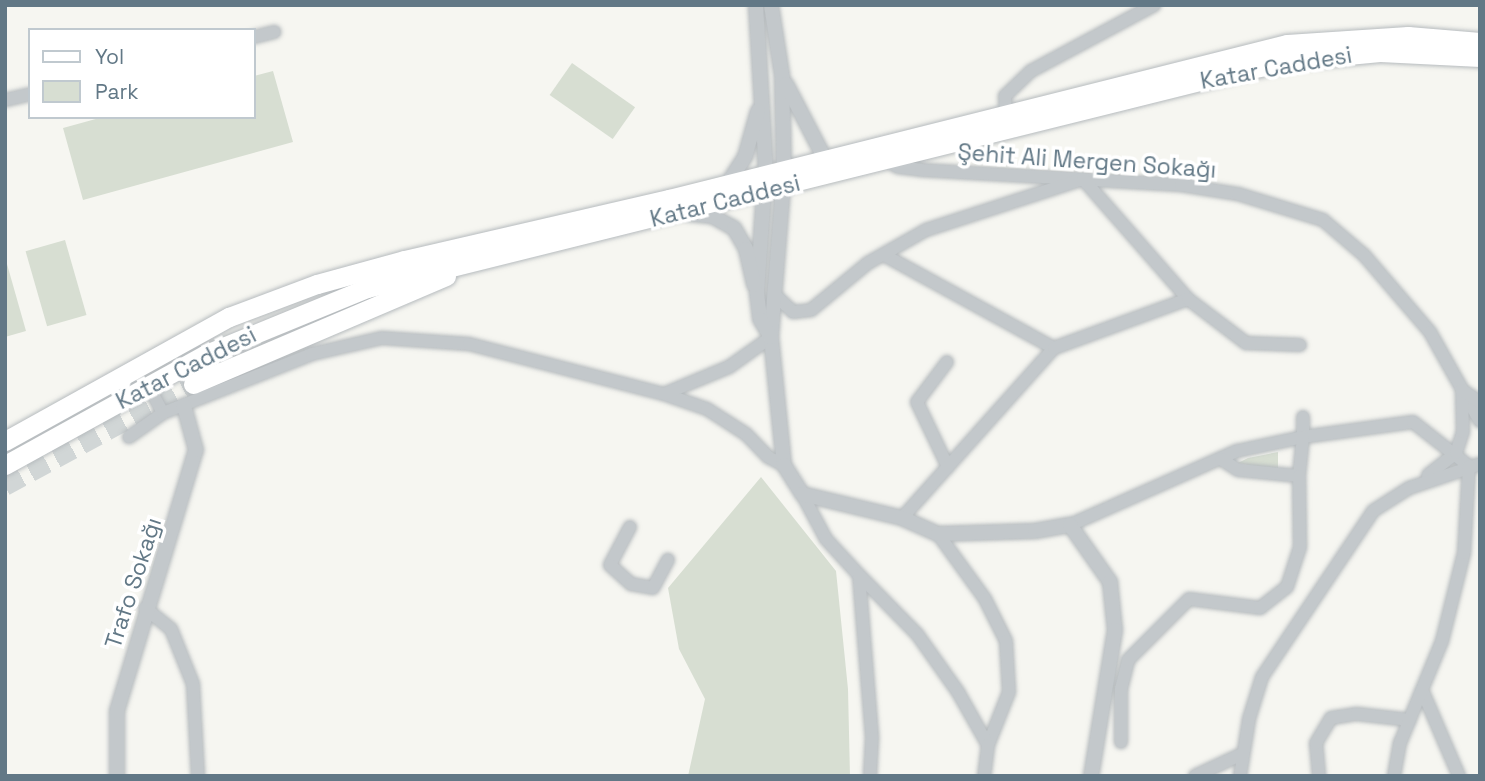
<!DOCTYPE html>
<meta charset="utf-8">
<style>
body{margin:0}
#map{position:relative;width:1485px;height:781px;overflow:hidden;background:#f6f6f1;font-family:"Space Grotesk",sans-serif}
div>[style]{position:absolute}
.green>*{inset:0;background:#d7ded2;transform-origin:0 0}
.primary-tunnel>*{height:19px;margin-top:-9.5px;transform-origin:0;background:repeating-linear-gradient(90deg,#d1d6d6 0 19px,transparent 0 29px)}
.roads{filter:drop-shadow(0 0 2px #b6bbbe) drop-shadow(0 0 2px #b6bbbe)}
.minor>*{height:12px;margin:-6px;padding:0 6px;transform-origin:6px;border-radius:6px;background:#c3c8cb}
.tertiary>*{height:14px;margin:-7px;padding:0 7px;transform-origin:7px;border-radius:7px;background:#c3c8cb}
.primary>*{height:19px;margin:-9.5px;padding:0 9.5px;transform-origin:9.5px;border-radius:9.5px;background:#fff}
span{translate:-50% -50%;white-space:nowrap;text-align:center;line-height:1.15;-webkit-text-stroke:7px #fff;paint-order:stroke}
.street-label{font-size:23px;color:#627886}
.frame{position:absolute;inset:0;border:7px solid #627886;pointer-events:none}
.legend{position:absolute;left:28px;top:28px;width:228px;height:91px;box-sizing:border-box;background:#fff;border:2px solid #c0c9cf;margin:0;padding:9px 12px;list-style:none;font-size:21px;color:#627886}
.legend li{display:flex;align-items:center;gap:14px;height:35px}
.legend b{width:35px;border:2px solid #c0c9cf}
</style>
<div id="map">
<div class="green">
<div style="left:572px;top:63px;width:77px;height:39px;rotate:35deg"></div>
<div style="clip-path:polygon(273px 71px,293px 142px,83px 200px,63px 128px,103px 117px,254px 117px,254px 76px)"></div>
<div style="left:65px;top:240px;width:78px;height:41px;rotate:74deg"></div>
<div style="clip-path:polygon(5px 257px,26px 331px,5px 337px)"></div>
<div style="clip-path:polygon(1278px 452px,1278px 470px,1238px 463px,1248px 458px)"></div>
<div style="clip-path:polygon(761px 477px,836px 571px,848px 689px,850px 776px,688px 776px,705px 699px,679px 649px,668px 588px)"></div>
</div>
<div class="primary-tunnel">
<div style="left:5px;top:486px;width:214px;rotate:-28.5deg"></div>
</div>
<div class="roads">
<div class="minor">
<div style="left:254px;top:37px;width:21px;rotate:-14deg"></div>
<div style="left:5px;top:100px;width:26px;rotate:-13deg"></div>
<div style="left:1006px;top:112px;width:16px;rotate:-94deg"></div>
<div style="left:1005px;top:96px;width:36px;rotate:-44deg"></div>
<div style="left:1031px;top:71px;width:140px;rotate:-28.2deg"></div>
<div style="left:883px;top:159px;width:17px;rotate:28deg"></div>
<div style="left:898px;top:167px;width:23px;rotate:7deg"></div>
<div style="left:921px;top:170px;width:260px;rotate:3.3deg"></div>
<div style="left:1181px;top:185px;width:58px;rotate:9deg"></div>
<div style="left:1238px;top:194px;width:89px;rotate:17deg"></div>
<div style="left:1323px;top:220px;width:54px;rotate:40.5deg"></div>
<div style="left:1364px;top:255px;width:101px;rotate:49.4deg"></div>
<div style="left:1430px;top:332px;width:102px;rotate:60.7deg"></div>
<div style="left:884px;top:255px;width:194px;rotate:28.7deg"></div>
<div style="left:775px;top:295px;width:25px;rotate:43deg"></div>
<div style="left:793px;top:312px;width:18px;rotate:-6deg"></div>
<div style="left:811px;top:310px;width:74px;rotate:-39.5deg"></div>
<div style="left:868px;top:263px;width:67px;rotate:-29.6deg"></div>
<div style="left:926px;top:230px;width:165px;rotate:-18deg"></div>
<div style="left:1083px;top:179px;width:159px;rotate:48.8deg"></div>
<div style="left:947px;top:362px;width:50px;rotate:126.9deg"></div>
<div style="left:917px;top:402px;width:72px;rotate:64.5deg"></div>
<div style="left:148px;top:385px;width:32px;rotate:62deg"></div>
<div style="left:664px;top:394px;width:46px;rotate:19.2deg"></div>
<div style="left:707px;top:409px;width:46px;rotate:32.7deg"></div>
<div style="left:746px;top:434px;width:32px;rotate:46deg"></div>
<div style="left:768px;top:457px;width:18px;rotate:27deg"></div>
<div style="left:1303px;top:417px;width:20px;rotate:90deg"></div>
<div style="left:1303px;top:437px;width:111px;rotate:-7.8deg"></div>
<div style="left:1413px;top:422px;width:71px;rotate:38.2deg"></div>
<div style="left:129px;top:437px;width:42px;rotate:-35.2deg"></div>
<div style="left:163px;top:413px;width:160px;rotate:-21.6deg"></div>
<div style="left:312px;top:354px;width:72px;rotate:-12.9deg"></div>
<div style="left:382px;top:338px;width:87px;rotate:3.9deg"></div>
<div style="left:469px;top:344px;width:201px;rotate:14.4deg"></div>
<div style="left:664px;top:394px;width:70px;rotate:-22.6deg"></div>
<div style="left:729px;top:367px;width:52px;rotate:-35.5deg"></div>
<div style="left:1428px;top:475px;width:36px;rotate:-38deg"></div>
<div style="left:1456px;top:453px;width:22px;rotate:-72deg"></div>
<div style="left:1463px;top:432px;width:42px;rotate:-91.4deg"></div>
<div style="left:1462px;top:390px;width:22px;rotate:34deg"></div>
<div style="left:802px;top:494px;width:51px;rotate:61.9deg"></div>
<div style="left:826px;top:539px;width:49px;rotate:47.5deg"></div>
<div style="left:859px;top:575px;width:164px;rotate:85.4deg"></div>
<div style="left:872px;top:738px;width:38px;rotate:93deg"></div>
<div style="left:902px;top:518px;width:228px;rotate:-48.2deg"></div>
<div style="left:1054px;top:348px;width:143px;rotate:-20.1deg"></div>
<div style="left:1188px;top:299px;width:73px;rotate:37.2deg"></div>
<div style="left:1246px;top:343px;width:54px;rotate:2.1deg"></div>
<div style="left:1070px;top:525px;width:183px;rotate:-23.9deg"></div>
<div style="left:1237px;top:451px;width:67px;rotate:-12deg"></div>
<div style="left:1303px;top:437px;width:39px;rotate:96deg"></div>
<div style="left:1299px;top:476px;width:61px;rotate:-174.4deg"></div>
<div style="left:1238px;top:470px;width:20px;rotate:-147deg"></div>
<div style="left:630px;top:527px;width:43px;rotate:117.8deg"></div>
<div style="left:610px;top:565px;width:28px;rotate:42deg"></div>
<div style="left:631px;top:584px;width:22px;rotate:10deg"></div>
<div style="left:653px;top:588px;width:32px;rotate:-62deg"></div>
<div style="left:938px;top:534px;width:80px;rotate:54.1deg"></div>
<div style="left:985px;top:599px;width:47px;rotate:63.4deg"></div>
<div style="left:1006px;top:641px;width:51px;rotate:86.6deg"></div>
<div style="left:1009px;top:692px;width:57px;rotate:111.6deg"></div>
<div style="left:859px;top:575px;width:83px;rotate:45.5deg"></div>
<div style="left:917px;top:634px;width:71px;rotate:54.7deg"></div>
<div style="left:958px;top:692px;width:61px;rotate:60.5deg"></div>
<div style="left:988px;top:745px;width:31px;rotate:97deg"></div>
<div style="left:145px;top:608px;width:33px;rotate:39deg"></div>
<div style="left:171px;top:629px;width:59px;rotate:68.2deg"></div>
<div style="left:193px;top:684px;width:92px;rotate:86.9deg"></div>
<div style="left:1422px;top:690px;width:94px;rotate:66.7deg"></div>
<div style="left:1121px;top:742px;width:53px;rotate:-90deg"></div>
<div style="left:1121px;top:689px;width:30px;rotate:-76deg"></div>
<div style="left:1128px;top:660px;width:86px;rotate:-45deg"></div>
<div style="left:1189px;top:599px;width:72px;rotate:7.2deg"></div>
<div style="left:1260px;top:608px;width:34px;rotate:-38deg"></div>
<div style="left:1287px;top:587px;width:42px;rotate:-72deg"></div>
<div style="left:1300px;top:547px;width:71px;rotate:-90.8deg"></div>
<div style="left:1195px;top:776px;width:52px;rotate:-25.1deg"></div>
<div style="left:1240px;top:776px;width:58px;rotate:-81deg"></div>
<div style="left:1249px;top:719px;width:44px;rotate:-72.8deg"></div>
<div style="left:1262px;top:677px;width:200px;rotate:-56.2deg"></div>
<div style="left:1373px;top:511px;width:43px;rotate:-32.6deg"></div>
<div style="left:1409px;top:488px;width:75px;rotate:-18.7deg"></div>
<div style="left:1319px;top:776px;width:33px;rotate:-95deg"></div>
<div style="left:1316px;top:743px;width:29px;rotate:-59deg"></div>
<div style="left:1331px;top:718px;width:26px;rotate:-9deg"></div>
<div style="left:1357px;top:714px;width:53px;rotate:6.5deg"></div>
<div style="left:1394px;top:776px;width:34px;rotate:-80deg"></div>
<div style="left:1400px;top:743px;width:110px;rotate:-67.6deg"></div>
<div style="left:1442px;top:641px;width:91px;rotate:-76deg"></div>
<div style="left:1464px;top:553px;width:87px;rotate:-86.7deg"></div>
</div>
<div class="tertiary">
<div style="left:756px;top:5px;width:168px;rotate:86.6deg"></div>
<div style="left:771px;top:5px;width:71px;rotate:81.1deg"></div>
<div style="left:782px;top:75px;width:93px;rotate:88.8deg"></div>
<div style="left:786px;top:84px;width:82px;rotate:62.5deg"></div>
<div style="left:728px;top:183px;width:31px;rotate:-57deg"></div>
<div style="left:745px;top:157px;width:48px;rotate:-74.2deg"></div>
<div style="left:783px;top:187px;width:150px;rotate:94.6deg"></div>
<div style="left:771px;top:337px;width:129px;rotate:84.2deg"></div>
<div style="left:784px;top:465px;width:34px;rotate:58deg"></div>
<div style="left:802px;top:494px;width:103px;rotate:13.5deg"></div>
<div style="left:902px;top:518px;width:39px;rotate:24deg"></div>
<div style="left:938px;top:534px;width:97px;rotate:-1.8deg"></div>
<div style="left:1035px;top:531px;width:36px;rotate:-10deg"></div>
<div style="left:1070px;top:525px;width:70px;rotate:54.9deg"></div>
<div style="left:1110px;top:582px;width:48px;rotate:84.1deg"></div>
<div style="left:1115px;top:630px;width:148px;rotate:99.3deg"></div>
<div style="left:764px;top:192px;width:101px;rotate:94deg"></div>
<div style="left:757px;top:293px;width:26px;rotate:83deg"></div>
<div style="left:760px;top:319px;width:21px;rotate:59deg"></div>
<div style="left:683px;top:213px;width:29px;rotate:6deg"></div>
<div style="left:712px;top:216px;width:25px;rotate:29deg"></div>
<div style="left:734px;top:228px;width:24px;rotate:60deg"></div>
<div style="left:746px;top:249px;width:37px;rotate:77deg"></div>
<div style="left:117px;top:776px;width:65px;rotate:-90deg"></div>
<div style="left:117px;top:711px;width:273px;rotate:-73.2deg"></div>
<div style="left:196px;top:450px;width:46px;rotate:-105.3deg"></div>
</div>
<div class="primary">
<div style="left:193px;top:384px;width:275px;rotate:-23.1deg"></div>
<div style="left:5px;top:441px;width:256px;rotate:-29deg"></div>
<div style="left:229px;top:317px;width:94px;rotate:-20.6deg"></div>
<div style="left:317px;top:284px;width:90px;rotate:-15.4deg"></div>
<div style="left:404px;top:260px;width:272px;rotate:-13deg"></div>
<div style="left:669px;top:199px;width:637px;rotate:-14.08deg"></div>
<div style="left:1287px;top:44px;width:121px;rotate:-3.8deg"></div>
<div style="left:1408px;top:36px;width:72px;rotate:4.8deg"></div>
<div style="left:5px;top:465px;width:230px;rotate:-28.9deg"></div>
<div style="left:206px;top:354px;width:174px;rotate:-22.3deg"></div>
<div style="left:367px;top:288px;width:895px;rotate:-13.96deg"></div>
<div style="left:1236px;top:72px;width:60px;rotate:-11.5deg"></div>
<div style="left:1295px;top:60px;width:85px;rotate:-5.4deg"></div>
<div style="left:1380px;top:52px;width:100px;rotate:2.9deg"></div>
</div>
</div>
<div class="street-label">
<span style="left:1276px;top:68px;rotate:-10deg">Katar Caddesi</span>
<span style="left:1087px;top:161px;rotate:4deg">Şehit Ali Mergen Sokağı</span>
<span style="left:725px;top:201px;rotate:-14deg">Katar Caddesi</span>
<span style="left:186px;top:368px;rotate:-27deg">Katar Caddesi</span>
<span style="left:133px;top:583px;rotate:-72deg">Trafo Sokağı</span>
</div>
<div class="frame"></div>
<ul class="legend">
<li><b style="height:9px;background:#fff"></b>Yol</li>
<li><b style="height:19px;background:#d7ded2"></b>Park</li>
</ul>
</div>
